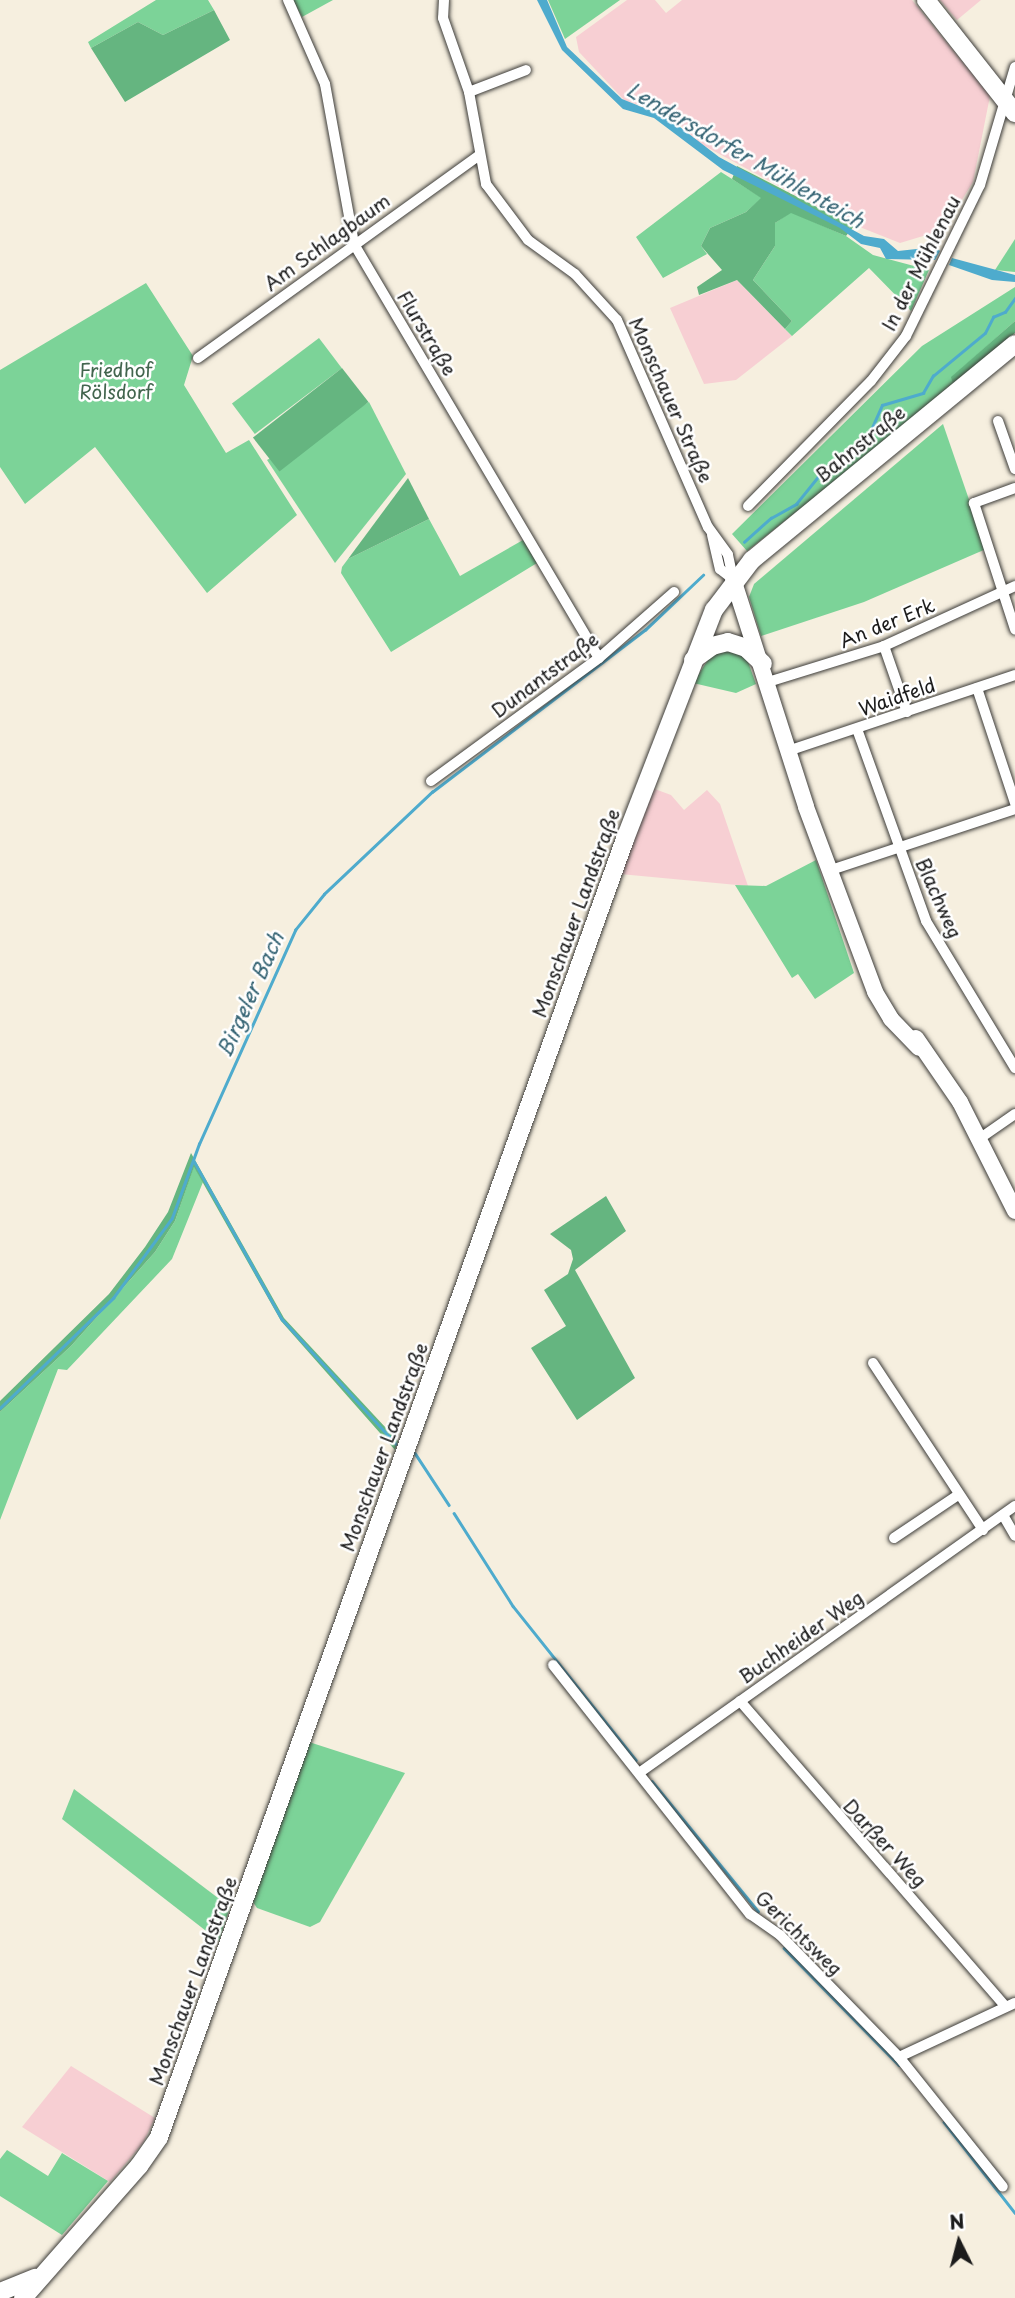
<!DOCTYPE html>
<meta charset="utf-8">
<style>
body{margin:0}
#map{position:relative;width:1015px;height:2298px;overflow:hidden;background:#f6efdf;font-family:"Playpen Sans",sans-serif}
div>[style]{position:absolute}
.built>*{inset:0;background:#f7cfd3}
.green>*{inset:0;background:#7cd398;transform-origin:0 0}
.forest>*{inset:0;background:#65b580;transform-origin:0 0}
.water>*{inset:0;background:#4eabcd}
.stream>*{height:2.5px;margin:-1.25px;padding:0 1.25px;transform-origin:1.25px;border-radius:1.25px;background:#4eabcd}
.roads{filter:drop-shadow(0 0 2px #3d3c39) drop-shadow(0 0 2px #3d3c39)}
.street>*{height:10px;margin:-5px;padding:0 5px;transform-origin:5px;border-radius:5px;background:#fff}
.secondary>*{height:16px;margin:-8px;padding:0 8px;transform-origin:8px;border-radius:8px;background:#fff}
.primary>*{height:18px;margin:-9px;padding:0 9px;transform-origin:9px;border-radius:9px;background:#fff}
span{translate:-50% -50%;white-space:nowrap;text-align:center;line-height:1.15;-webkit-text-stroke:5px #fff;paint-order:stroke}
.street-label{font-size:19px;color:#1c1c1c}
.park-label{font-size:19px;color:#42654e}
.water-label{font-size:21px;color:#356474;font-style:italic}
.north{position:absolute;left:924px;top:2207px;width:70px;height:70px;-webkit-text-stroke:5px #fff;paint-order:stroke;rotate:354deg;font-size:19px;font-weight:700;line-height:28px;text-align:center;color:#1c1c1c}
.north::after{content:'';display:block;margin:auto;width:24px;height:32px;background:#1c1c1c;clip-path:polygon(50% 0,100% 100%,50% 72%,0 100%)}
</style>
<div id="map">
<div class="built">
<div style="clip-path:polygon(627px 0,655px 0,666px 13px,682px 0,912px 0,990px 96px,973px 182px,943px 230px,900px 243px,842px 220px,699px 143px,671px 116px,624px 100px,579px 52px,576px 37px)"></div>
<div style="clip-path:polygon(940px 0,981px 0,957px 20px)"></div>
<div style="clip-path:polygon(737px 280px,792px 336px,736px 380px,704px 384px,670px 308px)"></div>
<div style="clip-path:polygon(652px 788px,671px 795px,684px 810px,707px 790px,720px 804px,748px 886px,620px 874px)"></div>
<div style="clip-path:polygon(71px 2066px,155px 2118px,143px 2143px,110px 2182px,22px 2127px)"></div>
</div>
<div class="green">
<div style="clip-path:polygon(156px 0,208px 0,214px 10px,163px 35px,138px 22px,91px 48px,88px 42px)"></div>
<div style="clip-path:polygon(293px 0,333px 0,302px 17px)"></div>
<div style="clip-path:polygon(548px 0,620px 0,565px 39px)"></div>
<div style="clip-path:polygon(721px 172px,762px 198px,746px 212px,710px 228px,701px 246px,707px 254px,663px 278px,636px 237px)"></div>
<div style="clip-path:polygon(791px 212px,846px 236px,873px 255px,929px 270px,911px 311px,869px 268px,792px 336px,785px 329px,792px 321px,753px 280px,775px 246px,775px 223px)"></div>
<div style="clip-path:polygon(1015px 239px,1015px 272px,995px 270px)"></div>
<div style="clip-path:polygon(146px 283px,193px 356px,184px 385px,226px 453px,249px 440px,297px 515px,207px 593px,95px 447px,25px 504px,0 467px,0 370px)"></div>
<div style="clip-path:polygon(1015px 287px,1015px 321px,952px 377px,954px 387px,747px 551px,732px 534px,922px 346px)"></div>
<div style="left:319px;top:338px;width:38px;height:109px;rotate:53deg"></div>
<div style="clip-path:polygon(369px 402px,406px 474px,335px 563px,267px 460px)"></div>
<div style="clip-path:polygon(943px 424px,986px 549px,864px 602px,761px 636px,749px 597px,754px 584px)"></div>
<div style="clip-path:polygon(429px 519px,460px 576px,523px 540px,537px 563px,391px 652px,341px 573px,342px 567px,348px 559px)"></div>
<div style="clip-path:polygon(732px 648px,747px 659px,756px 684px,736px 693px,693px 683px,713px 652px)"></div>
<div style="clip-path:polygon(816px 860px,854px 973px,815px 999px,798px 974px,792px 978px,735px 885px,766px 886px)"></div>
<div style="clip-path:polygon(194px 1166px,203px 1182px,172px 1259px,67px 1370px,58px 1369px,0 1520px,0 1412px,71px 1346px,155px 1252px,175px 1221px)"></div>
<div style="clip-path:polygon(309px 1742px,405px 1773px,320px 1922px,310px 1927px,257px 1908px,253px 1902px)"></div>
<div style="clip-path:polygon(74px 1789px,230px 1907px,219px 1941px,62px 1819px)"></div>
<div style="clip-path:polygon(7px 2150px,48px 2176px,62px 2153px,108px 2181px,62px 2235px,0 2196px,0 2159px)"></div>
</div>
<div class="forest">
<div style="clip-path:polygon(214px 10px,230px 40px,125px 102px,91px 48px,138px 22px,163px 35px)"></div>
<div style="clip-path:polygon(737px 166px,854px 226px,846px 236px,791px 213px,775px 223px,775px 246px,753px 280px,792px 321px,785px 329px,737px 280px,699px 295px,697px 287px,722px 270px,701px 246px,710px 228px,746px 212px,761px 198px,732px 179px)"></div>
<div style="clip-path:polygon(1015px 321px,1015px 333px,954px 387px,951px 377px)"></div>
<div style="left:342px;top:368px;width:43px;height:113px;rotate:52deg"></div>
<div style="clip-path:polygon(408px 478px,429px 519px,348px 559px)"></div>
<div style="clip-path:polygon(191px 1153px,284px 1318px,398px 1441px,395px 1450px,281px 1321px,194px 1167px,175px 1221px,155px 1252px,71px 1346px,0 1412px,0 1401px,109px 1294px,145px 1247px,168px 1212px)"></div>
<div style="clip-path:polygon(606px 1196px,626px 1231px,575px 1270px,635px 1378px,577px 1420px,531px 1348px,566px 1326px,544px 1290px,568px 1274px,573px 1259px,571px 1250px,550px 1234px)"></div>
</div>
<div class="water">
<div style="clip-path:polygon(537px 0,547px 0,567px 47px,622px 99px,667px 117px,719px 157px,864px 236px,884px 239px,898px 251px,935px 247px,940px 251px,935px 260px,886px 259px,880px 248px,861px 244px,840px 228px,723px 170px,654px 118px,623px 109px,562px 50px)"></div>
<div style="clip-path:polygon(952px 258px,1015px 275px,1015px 282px,992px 280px,949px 265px)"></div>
</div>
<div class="stream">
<div style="left:744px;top:542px;width:36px;rotate:-42deg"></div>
<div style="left:771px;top:518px;width:29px;rotate:-29deg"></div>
<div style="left:796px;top:504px;width:35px;rotate:-51deg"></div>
<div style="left:818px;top:477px;width:52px;rotate:-31.5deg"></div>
<div style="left:862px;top:450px;width:49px;rotate:-66deg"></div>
<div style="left:882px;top:405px;width:43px;rotate:-16.3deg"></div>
<div style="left:923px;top:393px;width:20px;rotate:-60deg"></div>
<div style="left:933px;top:376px;width:67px;rotate:-39.6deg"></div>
<div style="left:985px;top:333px;width:18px;rotate:-63deg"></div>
<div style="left:993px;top:317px;width:13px;rotate:-23deg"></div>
<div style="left:1005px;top:312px;width:17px;rotate:-54deg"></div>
<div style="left:194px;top:1161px;width:181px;rotate:60.9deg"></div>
<div style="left:282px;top:1319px;width:169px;rotate:47.6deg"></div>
<div style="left:0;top:1408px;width:158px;rotate:-44.2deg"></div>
<div style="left:113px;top:1298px;width:99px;rotate:-53.6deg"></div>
<div style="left:172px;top:1218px;width:79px;rotate:-70deg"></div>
<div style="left:199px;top:1144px;width:235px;rotate:-65.8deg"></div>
<div style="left:295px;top:930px;width:46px;rotate:-51.1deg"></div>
<div style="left:324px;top:894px;width:149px;rotate:-43.4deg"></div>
<div style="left:432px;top:792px;width:268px;rotate:-37.3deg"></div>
<div style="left:645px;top:630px;width:80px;rotate:-43.5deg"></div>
<div style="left:415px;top:1453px;width:62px;rotate:56.8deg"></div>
<div style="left:454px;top:1513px;width:110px;rotate:57.6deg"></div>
<div style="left:513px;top:1606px;width:197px;rotate:51.4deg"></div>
<div style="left:652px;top:1781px;width:168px;rotate:50.8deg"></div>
<div style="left:784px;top:1948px;width:164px;rotate:45.5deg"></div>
<div style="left:944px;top:2122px;width:115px;rotate:52deg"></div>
</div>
<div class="roads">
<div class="street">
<div style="left:288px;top:0;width:92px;rotate:66.2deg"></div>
<div style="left:325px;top:84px;width:163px;rotate:79.7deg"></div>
<div style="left:354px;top:244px;width:481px;rotate:59.4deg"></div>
<div style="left:444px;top:0;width:18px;rotate:93deg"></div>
<div style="left:443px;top:18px;width:78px;rotate:70.6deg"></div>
<div style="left:469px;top:92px;width:94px;rotate:79.5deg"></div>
<div style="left:486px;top:184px;width:70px;rotate:53.1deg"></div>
<div style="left:528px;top:240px;width:58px;rotate:35.9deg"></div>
<div style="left:575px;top:274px;width:62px;rotate:47.6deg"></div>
<div style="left:617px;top:320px;width:226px;rotate:66.3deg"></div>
<div style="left:708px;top:527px;width:34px;rotate:54deg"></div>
<div style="left:728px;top:555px;width:25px;rotate:78deg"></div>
<div style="left:469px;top:92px;width:61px;rotate:-21.1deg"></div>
<div style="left:198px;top:358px;width:345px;rotate:-35.8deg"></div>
<div style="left:998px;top:421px;width:51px;rotate:70.5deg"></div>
<div style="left:1015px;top:488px;width:44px;rotate:159.9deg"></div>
<div style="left:974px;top:503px;width:133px;rotate:72deg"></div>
<div style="left:748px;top:506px;width:175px;rotate:-45.5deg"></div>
<div style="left:871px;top:381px;width:57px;rotate:-52.1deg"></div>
<div style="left:906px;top:336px;width:168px;rotate:-63.9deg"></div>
<div style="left:980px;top:185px;width:123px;rotate:-73.5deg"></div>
<div style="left:712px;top:535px;width:35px;rotate:77deg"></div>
<div style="left:720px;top:569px;width:16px;rotate:38deg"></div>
<div style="left:884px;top:646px;width:70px;rotate:70.8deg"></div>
<div style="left:768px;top:682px;width:121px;rotate:-17.2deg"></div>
<div style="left:884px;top:646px;width:144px;rotate:-24.6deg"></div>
<div style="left:977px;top:688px;width:121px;rotate:71.7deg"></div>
<div style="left:857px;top:729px;width:204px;rotate:70.2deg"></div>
<div style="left:926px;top:921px;width:172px;rotate:58.8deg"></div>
<div style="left:791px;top:750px;width:236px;rotate:-18.5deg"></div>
<div style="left:431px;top:781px;width:208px;rotate:-36.2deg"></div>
<div style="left:599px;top:658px;width:100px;rotate:-41.3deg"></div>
<div style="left:831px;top:870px;width:194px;rotate:-18.3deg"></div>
<div style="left:979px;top:1139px;width:44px;rotate:-34.8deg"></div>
<div style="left:873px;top:1363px;width:200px;rotate:56.6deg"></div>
<div style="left:1003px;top:1515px;width:24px;rotate:60deg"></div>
<div style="left:894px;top:1538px;width:77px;rotate:-33.9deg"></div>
<div style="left:553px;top:1665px;width:318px;rotate:51.7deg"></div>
<div style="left:750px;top:1914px;width:37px;rotate:35deg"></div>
<div style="left:780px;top:1935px;width:170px;rotate:45.7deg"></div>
<div style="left:899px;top:2057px;width:166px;rotate:51.3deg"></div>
<div style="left:740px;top:1701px;width:405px;rotate:49deg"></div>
<div style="left:639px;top:1773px;width:461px;rotate:-35.4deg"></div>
<div style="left:899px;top:2057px;width:128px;rotate:-25deg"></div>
</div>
<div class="secondary">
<div style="left:733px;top:579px;width:239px;rotate:72.2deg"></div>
<div style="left:806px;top:807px;width:197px;rotate:69.5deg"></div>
<div style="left:875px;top:992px;width:31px;rotate:59deg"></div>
<div style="left:891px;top:1019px;width:40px;rotate:46deg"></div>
<div style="left:916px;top:1038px;width:78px;rotate:55.5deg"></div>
<div style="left:960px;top:1102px;width:122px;rotate:63.2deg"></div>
</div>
<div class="primary">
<div style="left:926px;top:0;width:144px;rotate:51.8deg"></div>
<div style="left:693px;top:660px;width:24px;rotate:-36deg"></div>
<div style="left:712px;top:646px;width:16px;rotate:-14deg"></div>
<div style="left:728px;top:642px;width:19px;rotate:18deg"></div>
<div style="left:746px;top:648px;width:23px;rotate:43deg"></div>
<div style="left:0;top:2292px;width:38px;rotate:-22deg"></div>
<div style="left:23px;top:2298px;width:176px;rotate:-48.7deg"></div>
<div style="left:139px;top:2166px;width:35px;rotate:-55deg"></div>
<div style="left:159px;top:2137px;width:1379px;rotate:-70.25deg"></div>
<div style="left:625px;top:839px;width:246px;rotate:-68.8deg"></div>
<div style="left:714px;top:610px;width:63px;rotate:-52.8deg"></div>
<div style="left:752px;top:560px;width:340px;rotate:-39.4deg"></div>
</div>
</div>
<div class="street-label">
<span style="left:327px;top:242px;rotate:-36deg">Am Schlagbaum</span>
<span style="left:921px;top:263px;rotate:-63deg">In der Mühlenau</span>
<span style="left:427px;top:333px;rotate:59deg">Flurstraße</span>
<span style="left:671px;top:400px;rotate:66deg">Monschauer Straße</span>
<span style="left:860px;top:444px;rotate:-39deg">Bahnstraße</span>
<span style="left:887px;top:623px;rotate:-22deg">An der Erk</span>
<span style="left:545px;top:675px;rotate:-37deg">Dunantstraße</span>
<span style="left:897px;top:697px;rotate:-19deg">Waidfeld</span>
<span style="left:939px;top:898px;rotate:66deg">Blachweg</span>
<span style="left:576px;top:913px;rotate:-70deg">Monschauer Landstraße</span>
<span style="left:384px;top:1447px;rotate:-70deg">Monschauer Landstraße</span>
<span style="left:801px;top:1637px;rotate:-35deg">Buchheider Weg</span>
<span style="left:885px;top:1843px;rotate:47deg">Darßer Weg</span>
<span style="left:799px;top:1933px;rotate:44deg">Gerichtsweg</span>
<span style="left:193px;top:1981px;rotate:-70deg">Monschauer Landstraße</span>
</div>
<div class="park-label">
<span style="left:116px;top:381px">Friedhof<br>Rölsdorf</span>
</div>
<div class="water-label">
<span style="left:746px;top:154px;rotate:30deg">Lendersdorfer Mühlenteich</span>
<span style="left:249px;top:994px;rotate:-66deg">Birgeler Bach</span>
</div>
<div class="north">N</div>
</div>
